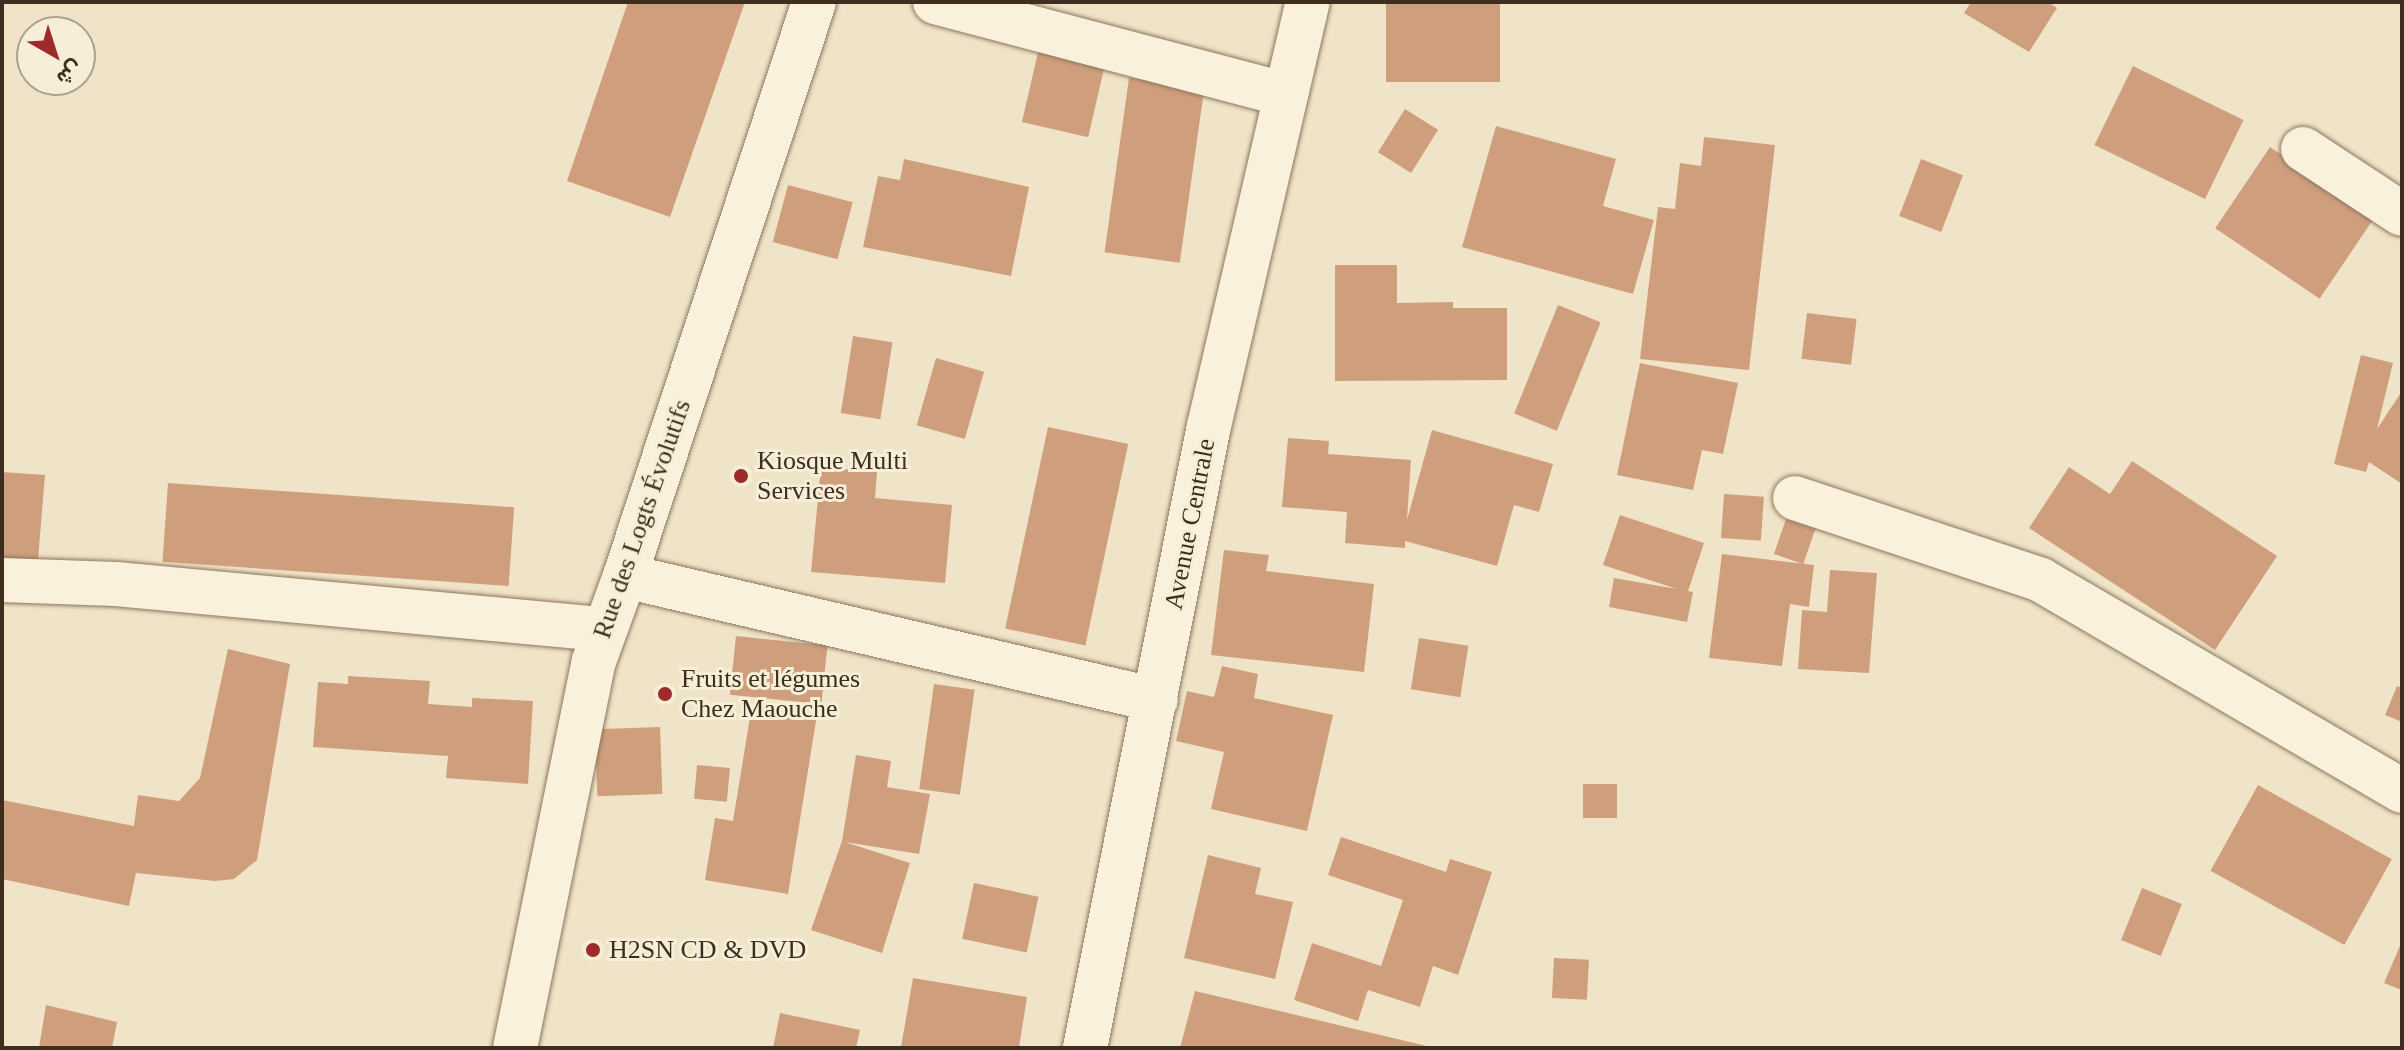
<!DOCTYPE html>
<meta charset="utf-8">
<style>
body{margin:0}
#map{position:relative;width:2404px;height:1050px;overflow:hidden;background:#f0e4c8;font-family:"Times New Roman",Vazirmatn,serif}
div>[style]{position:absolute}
.building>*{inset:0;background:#cf9f7d;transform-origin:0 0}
.roads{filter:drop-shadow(0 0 2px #8d765c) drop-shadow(0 0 2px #8d765c)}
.street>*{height:44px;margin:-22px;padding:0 22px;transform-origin:22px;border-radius:22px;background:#faf1dc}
.dots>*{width:22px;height:22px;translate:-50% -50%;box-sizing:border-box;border:4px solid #f7eed8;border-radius:50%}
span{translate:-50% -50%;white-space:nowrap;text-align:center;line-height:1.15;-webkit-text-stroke:6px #f7eed8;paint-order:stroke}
.poi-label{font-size:26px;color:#3d2e20}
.left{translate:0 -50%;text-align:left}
.street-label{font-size:26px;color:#3d2e20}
.frame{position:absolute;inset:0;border:4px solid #3d2e20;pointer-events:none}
.north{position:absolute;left:16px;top:16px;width:80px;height:80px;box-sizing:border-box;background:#f7eed8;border:2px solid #ada18e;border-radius:50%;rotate:141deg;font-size:22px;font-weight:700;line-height:32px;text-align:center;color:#3d2e20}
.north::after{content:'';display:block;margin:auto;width:28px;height:36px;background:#9e2a2b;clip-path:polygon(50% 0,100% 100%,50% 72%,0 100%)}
</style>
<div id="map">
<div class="building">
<div style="clip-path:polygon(628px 2px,745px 2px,670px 217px,567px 181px)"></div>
<div style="left:1386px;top:2px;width:114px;height:80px"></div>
<div style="clip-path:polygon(1971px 2px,2048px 2px,2057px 8px,2029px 52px,1964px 13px)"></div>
<div style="left:1039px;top:48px;width:68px;height:76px;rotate:13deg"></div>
<div style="left:2133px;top:66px;width:123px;height:88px;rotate:26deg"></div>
<div style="left:1129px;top:78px;width:76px;height:176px;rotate:8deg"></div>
<div style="left:1405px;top:109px;width:39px;height:51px;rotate:32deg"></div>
<div style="clip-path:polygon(1496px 126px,1616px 159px,1603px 206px,1654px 220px,1633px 294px,1462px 247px)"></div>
<div style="clip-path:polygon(1704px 137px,1775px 145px,1749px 370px,1640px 359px,1658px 207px,1675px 209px,1680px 163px,1701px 166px)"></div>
<div style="left:2270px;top:147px;width:126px;height:98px;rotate:34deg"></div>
<div style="clip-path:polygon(904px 159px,1029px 187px,1011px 276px,863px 247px,878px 176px,900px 180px)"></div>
<div style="left:1921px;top:159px;width:45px;height:61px;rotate:21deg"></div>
<div style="left:788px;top:185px;width:67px;height:59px;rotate:15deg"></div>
<div style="clip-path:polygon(1335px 265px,1397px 265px,1397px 303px,1453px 302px,1453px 308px,1507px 308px,1507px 380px,1335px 381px)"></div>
<div style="left:1558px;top:305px;width:46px;height:117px;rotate:22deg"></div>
<div style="left:1807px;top:313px;width:50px;height:46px;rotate:7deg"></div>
<div style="left:853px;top:336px;width:40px;height:78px;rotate:9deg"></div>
<div style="clip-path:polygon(2361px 355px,2393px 363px,2377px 429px,2402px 391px,2402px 484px,2369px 462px,2366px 472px,2334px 464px)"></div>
<div style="left:936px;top:358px;width:50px;height:70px;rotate:16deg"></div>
<div style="clip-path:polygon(1640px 363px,1738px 383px,1723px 454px,1702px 450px,1693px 490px,1617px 475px)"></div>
<div style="left:1048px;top:427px;width:82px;height:206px;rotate:12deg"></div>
<div style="clip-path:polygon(1432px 430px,1553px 464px,1539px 512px,1514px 505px,1497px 566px,1405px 541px,1405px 548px,1345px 543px,1347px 512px,1282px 507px,1288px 438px,1329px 441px,1328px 454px,1411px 460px,1407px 520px)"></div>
<div style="clip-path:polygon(2132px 461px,2277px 556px,2215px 650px,2029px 528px,2069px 467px,2110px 494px)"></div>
<div style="clip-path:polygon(821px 467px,877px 472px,875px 498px,952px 505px,945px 583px,811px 572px)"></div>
<div style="clip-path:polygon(2px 472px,45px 475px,38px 560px,2px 558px)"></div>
<div style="left:168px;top:483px;width:347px;height:79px;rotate:4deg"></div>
<div style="left:1724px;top:494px;width:40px;height:44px;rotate:4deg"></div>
<div style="clip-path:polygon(1620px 515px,1704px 543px,1688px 591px,1693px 592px,1687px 622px,1609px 607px,1614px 578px,1677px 589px,1603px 565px)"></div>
<div style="left:1786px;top:519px;width:31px;height:37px;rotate:19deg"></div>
<div style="clip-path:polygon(1224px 550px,1269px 555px,1266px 571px,1374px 584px,1364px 672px,1211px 655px)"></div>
<div style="clip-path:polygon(1722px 554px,1814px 565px,1809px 607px,1790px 604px,1782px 666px,1709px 658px)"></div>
<div style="clip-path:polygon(1830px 570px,1877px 573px,1869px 673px,1798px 669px,1802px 610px,1827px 612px)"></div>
<div style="left:736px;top:636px;width:92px;height:59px;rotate:6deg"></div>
<div style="left:1419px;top:638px;width:50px;height:52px;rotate:9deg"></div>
<div style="clip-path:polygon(228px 649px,290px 664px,257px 860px,234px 879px,215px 881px,136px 873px,129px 906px,2px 879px,2px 800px,134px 826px,138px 795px,179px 801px,200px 778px)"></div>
<div style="clip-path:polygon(1222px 666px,1258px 674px,1254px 698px,1333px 715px,1307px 831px,1211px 809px,1224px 752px,1176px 741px,1187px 691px,1214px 697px)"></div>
<div style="clip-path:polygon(348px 676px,430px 681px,428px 704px,472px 707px,472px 698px,533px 701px,528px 784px,446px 778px,448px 756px,313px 747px,318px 682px,348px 684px)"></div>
<div style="left:934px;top:684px;width:41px;height:106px;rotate:8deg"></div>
<div style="clip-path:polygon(2397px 686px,2402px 688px,2402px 722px,2385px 715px)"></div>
<div style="clip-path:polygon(752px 705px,817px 715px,788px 894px,705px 880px,715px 818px,733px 821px)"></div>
<div style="left:660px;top:727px;width:67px;height:65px;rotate:88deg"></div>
<div style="clip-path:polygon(856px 755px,891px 761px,887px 787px,930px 794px,919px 854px,845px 842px,910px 863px,882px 953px,811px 930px,842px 841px)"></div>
<div style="left:697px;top:765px;width:33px;height:34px;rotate:5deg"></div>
<div style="left:1583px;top:784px;width:34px;height:34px"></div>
<div style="left:2258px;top:785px;width:153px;height:98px;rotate:29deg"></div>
<div style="clip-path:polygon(1341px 837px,1446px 872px,1450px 859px,1492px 872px,1458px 975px,1433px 966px,1420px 1007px,1368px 990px,1358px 1021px,1294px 1000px,1312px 943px,1381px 966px,1403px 900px,1328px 875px)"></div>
<div style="clip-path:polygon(1208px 855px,1261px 868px,1255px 894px,1293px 902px,1275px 979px,1184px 958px)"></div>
<div style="left:974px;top:883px;width:66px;height:57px;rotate:12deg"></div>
<div style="left:2142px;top:888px;width:43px;height:56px;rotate:22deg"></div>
<div style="clip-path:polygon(2402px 941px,2402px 990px,2384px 983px)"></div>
<div style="left:1554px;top:958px;width:35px;height:40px;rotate:3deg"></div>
<div style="clip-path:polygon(913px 978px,1027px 997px,1019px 1048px,901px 1047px)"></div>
<div style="clip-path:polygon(1195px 991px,1431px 1047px,1431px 1048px,1180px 1048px)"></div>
<div style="clip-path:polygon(46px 1005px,117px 1022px,112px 1048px,39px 1048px)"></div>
<div style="clip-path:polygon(780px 1013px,860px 1030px,856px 1048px,773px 1048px)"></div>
</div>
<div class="roads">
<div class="street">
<div style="left:935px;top:2px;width:363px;rotate:14.8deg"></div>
<div style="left:2303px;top:149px;width:118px;rotate:33.3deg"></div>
<div style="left:1795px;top:498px;width:259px;rotate:18.4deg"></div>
<div style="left:2041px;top:580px;width:418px;rotate:30.3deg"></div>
<div style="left:625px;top:576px;width:545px;rotate:13.14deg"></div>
<div style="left:2px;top:580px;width:114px;rotate:2deg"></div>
<div style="left:116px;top:584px;width:491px;rotate:5.3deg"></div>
<div style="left:515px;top:1048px;width:395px;rotate:-78.5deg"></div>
<div style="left:594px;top:661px;width:90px;rotate:-70deg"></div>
<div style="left:625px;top:576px;width:604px;rotate:-71.77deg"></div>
<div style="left:1085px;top:1048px;width:634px;rotate:-78.73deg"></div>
<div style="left:1209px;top:426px;width:435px;rotate:-76.9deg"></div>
</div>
</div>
<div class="dots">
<div style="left:741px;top:476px;background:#9e2a2b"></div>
<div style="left:665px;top:694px;background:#9e2a2b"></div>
<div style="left:593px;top:950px;background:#9e2a2b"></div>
</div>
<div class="poi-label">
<span class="left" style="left:757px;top:476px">Kiosque Multi<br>Services</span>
<span class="left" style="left:681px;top:694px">Fruits et légumes<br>Chez Maouche</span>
<span class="left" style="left:609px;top:950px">H2SN CD &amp; DVD</span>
</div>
<div class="street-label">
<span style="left:642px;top:519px;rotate:-71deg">Rue des Logts Évolutifs</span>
<span style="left:1190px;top:524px;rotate:-79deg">Avenue Centrale</span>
</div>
<div class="frame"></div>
<div class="north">ش</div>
</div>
